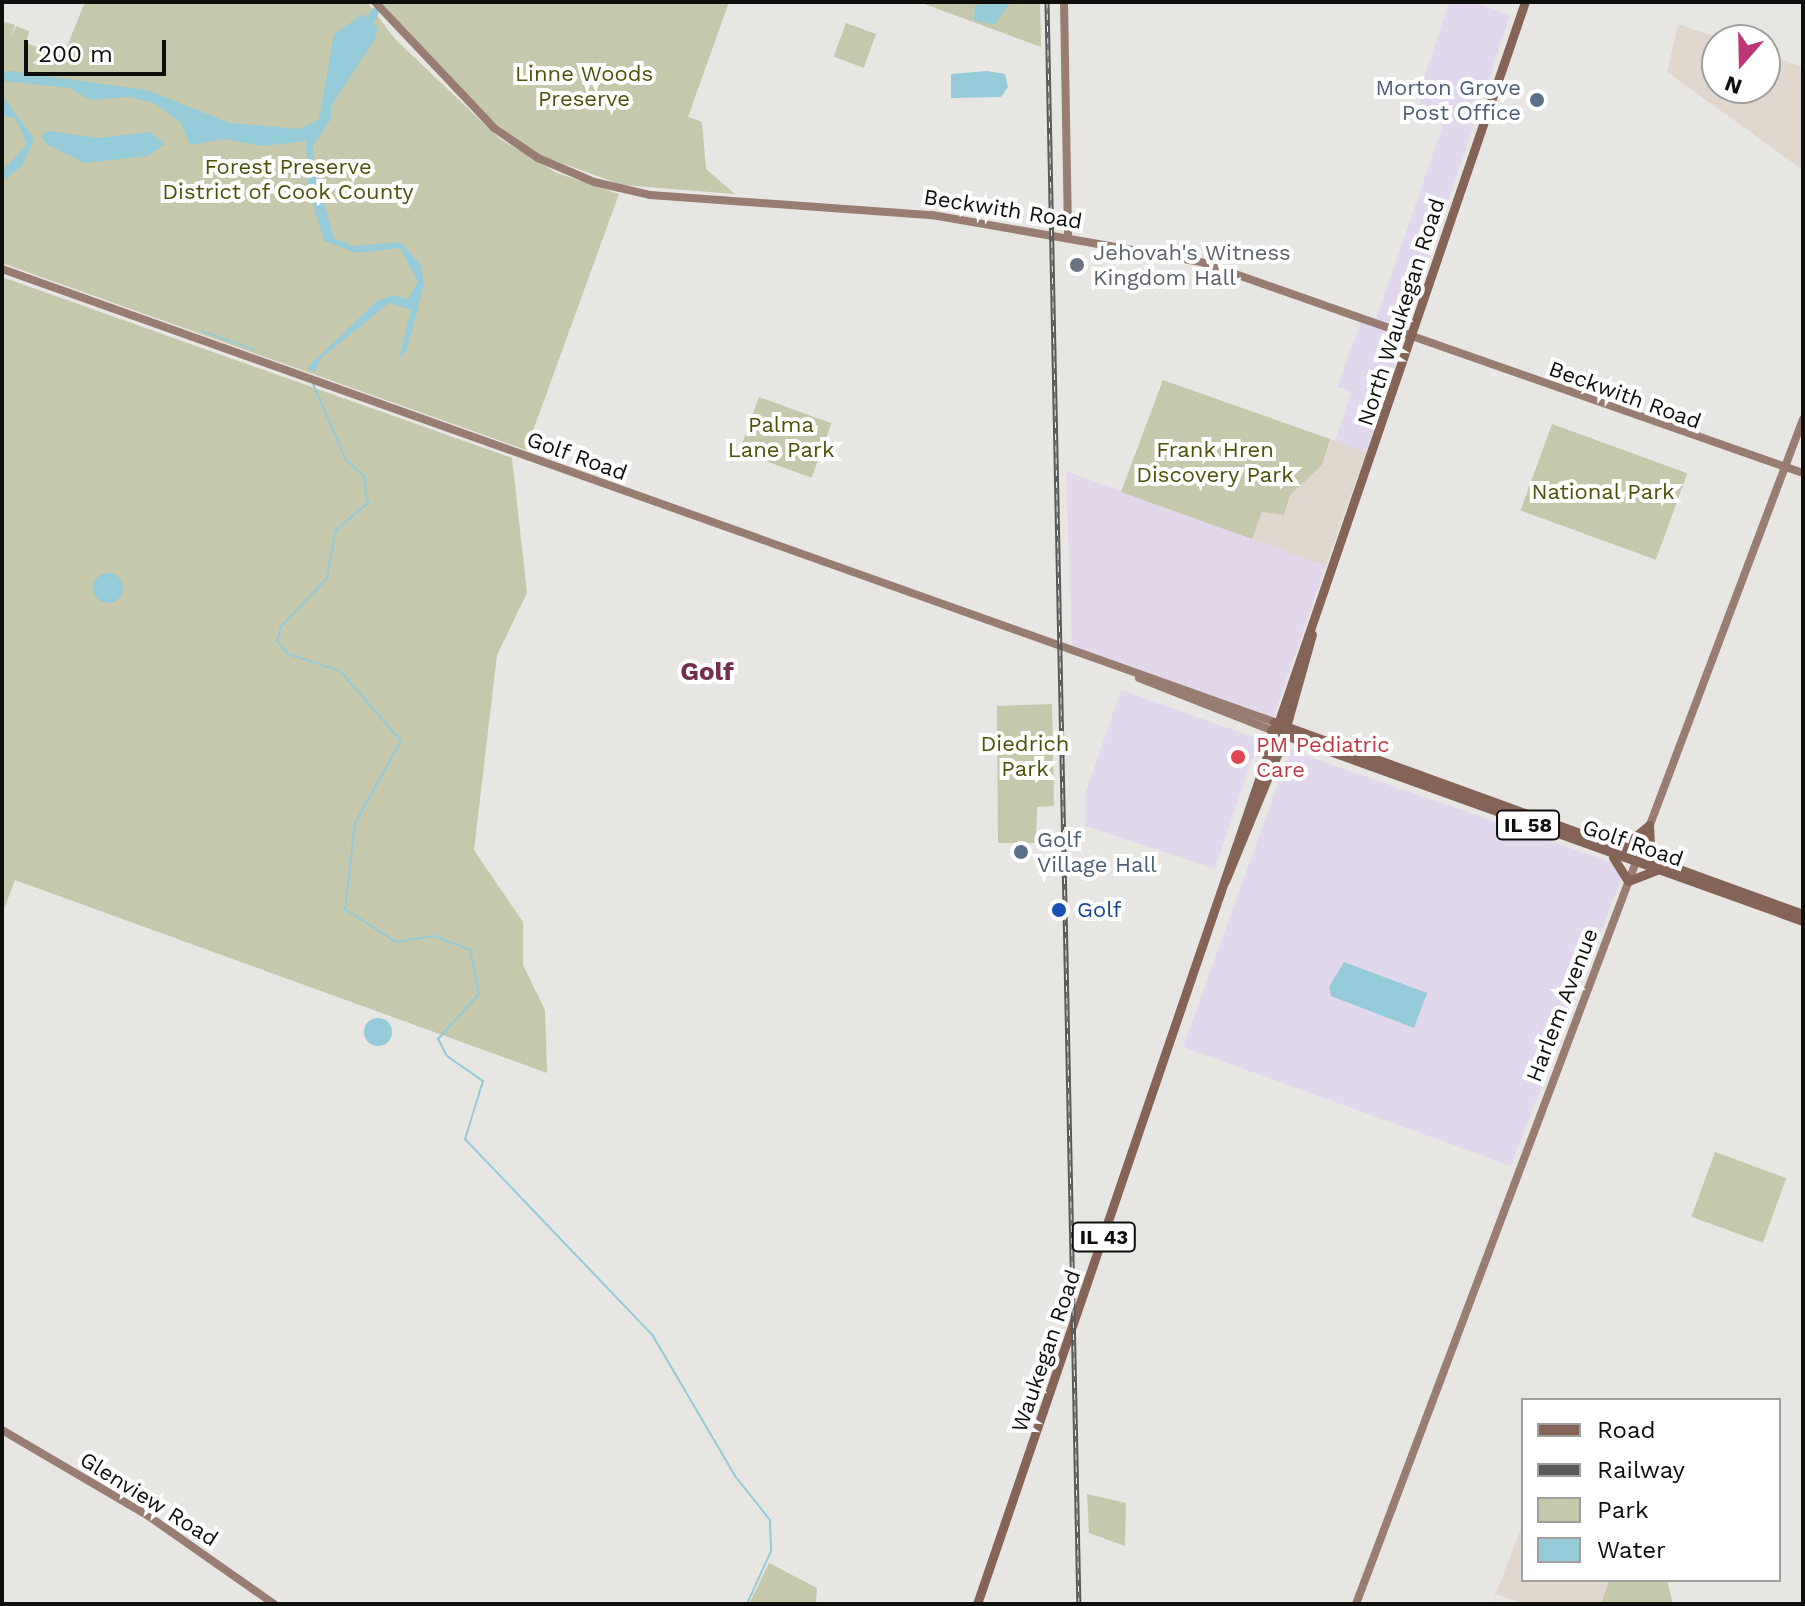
<!DOCTYPE html>
<style>
body{margin:0}
#map{position:relative;width:1805px;height:1606px;overflow:hidden;background:#e8e6e3;font-family:"Work Sans",sans-serif}
div>[style]{position:absolute}
.commercial>*{inset:0;background:#e2d8ed}
.industrial>*{inset:0;background:#e3d7eb}
.built>*{inset:0;background:#e0d8cf}
.green>*{inset:0;background:#c5c8aa;transform-origin:0 0}
.water>*{inset:0;background:#95cad8}
.round{border-radius:50%}
.stream>*{height:2px;margin:-1px;padding:0 1px;transform-origin:1px;border-radius:1px;background:#95cad8}
.river>*{height:8px;margin:-4px;padding:0 4px;transform-origin:4px;border-radius:4px;background:#95cad8}
.secondary>*{height:8px;margin:-4px;padding:0 4px;transform-origin:4px;border-radius:4px;background:#997c72}
.primary>*{height:9px;margin:-4.5px;padding:0 4.5px;transform-origin:4.5px;border-radius:4.5px;background:#866357}
.rail>*{height:5px;margin-top:-2.5px;transform-origin:0;background:repeating-linear-gradient(90deg,#fff 0 6px,#595957 0 12px);box-sizing:border-box;border-block:2px solid #595957}
.dots>*{width:22px;height:22px;translate:-50% -50%;box-sizing:border-box;border:4px solid #fff;border-radius:50%}
span{translate:-50% -50%;white-space:nowrap;text-align:center;line-height:1.15;-webkit-text-stroke:8px #fff;paint-order:stroke}
.shield-label span{padding:2px 6px;background:#fff;border:2px solid;border-radius:6px;-webkit-text-stroke-width:0}
.shield-label{font-size:20px;color:#0e0e0d;font-weight:700}
.park-label{font-size:22px;color:#4f5109}
.service-label{font-size:22px;color:#4e5e75}
.right{translate:-100% -50%;text-align:right}
.left{translate:0 -50%;text-align:left}
.street-label{font-size:22px;color:#0e0e0d}
.worship-label{font-size:22px;color:#5b616d}
.health-label{font-size:22px;color:#be3a42}
.transit-label{font-size:22px;color:#164399}
.quarter-label{font-size:26px;color:#73304e;font-weight:700}
.frame{position:absolute;inset:0;border:4px solid #0e0e0d;pointer-events:none}
.legend{position:absolute;left:1521px;top:1398px;width:260px;height:184px;box-sizing:border-box;background:#fff;border:2px solid #9f9f9e;margin:0;padding:10px 14px;list-style:none;font-size:24px;color:#0e0e0d}
.legend li{display:flex;align-items:center;gap:16px;height:40px}
.legend b{width:40px;border:2px solid #9f9f9e}
.north{position:absolute;left:1701px;top:24px;width:80px;height:80px;box-sizing:border-box;background:#fff;border:2px solid #9f9f9e;border-radius:50%;rotate:200deg;font-size:22px;font-weight:700;line-height:32px;text-align:center;color:#0e0e0d}
.north::after{content:'';display:block;margin:auto;width:28px;height:36px;background:#bd3778;clip-path:polygon(50% 0,100% 100%,50% 72%,0 100%)}
.scale{position:absolute;left:24px;top:40px;width:142px;height:36px;box-sizing:border-box;border:4px solid #0e0e0d;border-top:0;padding-left:10px;font-size:24px;line-height:28px;white-space:nowrap;color:#0e0e0d;-webkit-text-stroke:6px #fff;paint-order:stroke}
</style>
<div id="map">
<div class="commercial">
<div style="clip-path:polygon(1449px 2px,1474px 2px,1510px 15px,1366px 452px,1335px 441px,1351px 392px,1337px 387px,1362px 318px,1375px 322px,1447px 113px,1420px 103px,1419px 94px)"></div>
<div style="clip-path:polygon(1121px 690px,1259px 739px,1215px 869px,1085px 826px,1086px 791px)"></div>
<div style="clip-path:polygon(1290px 750px,1613px 863px,1622px 877px,1511px 1166px,1183px 1047px)"></div>
</div>
<div class="industrial">
<div style="clip-path:polygon(1066px 471px,1326px 566px,1273px 718px,1072px 648px)"></div>
</div>
<div class="built">
<div style="clip-path:polygon(1678px 24px,1725px 40px,1717px 40px,1717px 88px,1765px 88px,1765px 54px,1803px 67px,1803px 170px,1667px 72px)"></div>
<div style="clip-path:polygon(1330px 439px,1366px 452px,1326px 566px,1252px 539px,1262px 512px,1322px 465px)"></div>
<div style="clip-path:polygon(1523px 1523px,1523px 1580px,1609px 1580px,1601px 1604px,1523px 1604px,1497px 1594px,1492px 1604px)"></div>
</div>
<div class="green">
<div style="clip-path:polygon(85px 2px,367px 2px,395px 39px,499px 138px,557px 173px,619px 194px,526px 450px,2px 263px,2px 30px,5px 22px,15px 25px,11px 38px,16px 26px,29px 31px,26px 43px,63px 56px)"></div>
<div style="clip-path:polygon(381px 2px,729px 2px,688px 117px,702px 122px,706px 169px,735px 194px,622px 185px,537px 154px,485px 116px)"></div>
<div style="clip-path:polygon(919px 2px,1040px 2px,1041px 47px)"></div>
<div style="left:846px;top:23px;width:32px;height:36px;rotate:20deg"></div>
<div style="clip-path:polygon(2px 277px,512px 458px,527px 593px,497px 655px,474px 850px,523px 922px,523px 965px,545px 1010px,547px 1073px,15px 880px,2px 914px)"></div>
<div style="clip-path:polygon(1163px 380px,1330px 439px,1322px 465px,1290px 495px,1284px 515px,1262px 512px,1252px 539px,1121px 492px)"></div>
<div style="left:759px;top:397px;width:77px;height:58px;rotate:20deg"></div>
<div style="left:1552px;top:424px;width:144px;height:92px;rotate:20deg"></div>
<div style="clip-path:polygon(1052px 704px,1054px 806px,1037px 807px,1036px 843px,998px 843px,997px 706px)"></div>
<div style="left:1715px;top:1152px;width:76px;height:69px;rotate:20deg"></div>
<div style="clip-path:polygon(1087px 1494px,1126px 1503px,1125px 1546px,1089px 1533px)"></div>
<div style="clip-path:polygon(769px 1563px,817px 1588px,816px 1604px,749px 1604px)"></div>
<div style="clip-path:polygon(1609px 1580px,1667px 1580px,1673px 1604px,1601px 1604px)"></div>
</div>
<div class="water">
<div style="clip-path:polygon(1011px 2px,995px 24px,974px 21px,975px 5px)"></div>
<div style="clip-path:polygon(363px 14px,378px 28px,374px 41px,331px 106px,331px 119px,313px 146px,313px 165px,334px 238px,353px 246px,400px 242px,421px 265px,424px 285px,407px 349px,399px 359px,411px 310px,389px 303px,320px 359px,316px 372px,307px 368px,377px 301px,393px 295px,408px 299px,418px 282px,400px 248px,356px 253px,324px 241px,308px 188px,306px 141px,262px 146px,224px 139px,190px 145px,180px 122px,156px 104px,130px 97px,90px 100px,70px 88px,2px 81px,2px 72px,9px 71px,147px 90px,230px 123px,300px 129px,319px 119px,334px 34px)"></div>
<div style="clip-path:polygon(987px 71px,1005px 74px,1008px 87px,1001px 97px,951px 98px,951px 74px)"></div>
<div style="clip-path:polygon(2px 95px,34px 139px,23px 165px,2px 181px,2px 171px,27px 144px,15px 118px,2px 116px)"></div>
<div style="clip-path:polygon(49px 131px,99px 138px,150px 132px,165px 144px,147px 156px,85px 163px,48px 145px,40px 136px)"></div>
<div class="round" style="left:93px;top:573px;width:30px;height:30px"></div>
<div style="clip-path:polygon(1344px 962px,1427px 993px,1414px 1028px,1331px 996px,1329px 987px)"></div>
<div class="round" style="left:364px;top:1018px;width:28px;height:28px"></div>
</div>
<div class="stream">
<div style="left:202px;top:331px;width:56px;rotate:19.7deg"></div>
<div style="left:313px;top:384px;width:83px;rotate:66.5deg"></div>
<div style="left:346px;top:460px;width:24px;rotate:42deg"></div>
<div style="left:364px;top:476px;width:27px;rotate:82deg"></div>
<div style="left:368px;top:503px;width:42px;rotate:139.8deg"></div>
<div style="left:336px;top:530px;width:49px;rotate:100.6deg"></div>
<div style="left:327px;top:578px;width:67px;rotate:133.2deg"></div>
<div style="left:281px;top:627px;width:15px;rotate:106deg"></div>
<div style="left:277px;top:641px;width:17px;rotate:50deg"></div>
<div style="left:288px;top:654px;width:55px;rotate:18.1deg"></div>
<div style="left:340px;top:671px;width:93px;rotate:48.9deg"></div>
<div style="left:401px;top:741px;width:94px;rotate:119.3deg"></div>
<div style="left:355px;top:823px;width:87px;rotate:96.6deg"></div>
<div style="left:345px;top:909px;width:61px;rotate:32.9deg"></div>
<div style="left:396px;top:942px;width:38px;rotate:-9deg"></div>
<div style="left:434px;top:936px;width:39px;rotate:21deg"></div>
<div style="left:470px;top:950px;width:45px;rotate:78.4deg"></div>
<div style="left:479px;top:994px;width:61px;rotate:132.3deg"></div>
<div style="left:438px;top:1039px;width:19px;rotate:62deg"></div>
<div style="left:447px;top:1056px;width:44px;rotate:34.8deg"></div>
<div style="left:483px;top:1081px;width:61px;rotate:107.2deg"></div>
<div style="left:465px;top:1139px;width:272px;rotate:46.3deg"></div>
<div style="left:653px;top:1336px;width:162px;rotate:59.6deg"></div>
<div style="left:735px;top:1476px;width:56px;rotate:51.5deg"></div>
<div style="left:770px;top:1520px;width:31px;rotate:88deg"></div>
<div style="left:771px;top:1551px;width:58px;rotate:114.4deg"></div>
</div>
<div class="river">
<div style="left:366px;top:28px;width:18px;rotate:-61deg"></div>
</div>
<div class="secondary">
<div style="left:375px;top:2px;width:173px;rotate:46.6deg"></div>
<div style="left:494px;top:128px;width:53px;rotate:34.3deg"></div>
<div style="left:538px;top:158px;width:61px;rotate:23.2deg"></div>
<div style="left:594px;top:182px;width:57px;rotate:13.1deg"></div>
<div style="left:650px;top:195px;width:283px;rotate:4.1deg"></div>
<div style="left:932px;top:215px;width:273px;rotate:9.9deg"></div>
<div style="left:1201px;top:262px;width:638px;rotate:19.32deg"></div>
<div style="left:1064px;top:2px;width:236px;rotate:89deg"></div>
<div style="left:2px;top:269px;width:1350px;rotate:19.6deg"></div>
<div style="left:1139px;top:678px;width:142px;rotate:21.5deg"></div>
<div style="left:2px;top:1430px;width:168px;rotate:30.4deg"></div>
<div style="left:147px;top:1515px;width:155px;rotate:35deg"></div>
<div style="left:1356px;top:1604px;width:1267px;rotate:-69.33deg"></div>
</div>
<div class="primary">
<div style="left:1274px;top:722px;width:563px;rotate:19.95deg"></div>
<div style="left:1271px;top:730px;width:565px;rotate:19.75deg"></div>
<div style="left:1649px;top:825px;width:21px;rotate:87deg"></div>
<div style="left:1650px;top:846px;width:18px;rotate:52deg"></div>
<div style="left:1621px;top:848px;width:36px;rotate:-39deg"></div>
<div style="left:1613px;top:857px;width:28px;rotate:58deg"></div>
<div style="left:1628px;top:881px;width:30px;rotate:-21deg"></div>
<div style="left:1225px;top:881px;width:147px;rotate:-67.6deg"></div>
<div style="left:1281px;top:745px;width:115px;rotate:-74.4deg"></div>
<div style="left:977px;top:1604px;width:1693px;rotate:-71.12deg"></div>
</div>
<div class="rail">
<div style="left:1047px;top:2px;width:1602px;rotate:88.86deg"></div>
</div>
<div class="dots">
<div style="left:1537px;top:100px;background:#5c6f8a"></div>
<div style="left:1077px;top:265px;background:#6b7280"></div>
<div style="left:1238px;top:757px;background:#e0444e"></div>
<div style="left:1021px;top:852px;background:#5c6f8a"></div>
<div style="left:1059px;top:910px;background:#1a4fb4"></div>
</div>
<div class="shield-label">
<span style="left:1528px;top:825px">IL 58</span>
<span style="left:1104px;top:1237px">IL 43</span>
</div>
<div class="park-label">
<span style="left:584px;top:86px">Linne Woods<br>Preserve</span>
<span style="left:288px;top:179px">Forest Preserve<br>District of Cook County</span>
<span style="left:781px;top:437px">Palma<br>Lane Park</span>
<span style="left:1215px;top:462px">Frank Hren<br>Discovery Park</span>
<span style="left:1603px;top:492px">National Park</span>
<span style="left:1025px;top:756px">Diedrich<br>Park</span>
</div>
<div class="service-label">
<span class="right" style="left:1521px;top:100px">Morton Grove<br>Post Office</span>
<span class="left" style="left:1037px;top:852px">Golf<br>Village Hall</span>
</div>
<div class="street-label">
<span style="left:1003px;top:209px;rotate:9deg">Beckwith Road</span>
<span style="left:1401px;top:312px;rotate:-72deg">North Waukegan Road</span>
<span style="left:1625px;top:395px;rotate:20deg">Beckwith Road</span>
<span style="left:577px;top:456px;rotate:20deg">Golf Road</span>
<span style="left:1633px;top:843px;rotate:19deg">Golf Road</span>
<span style="left:1562px;top:1005px;rotate:-69deg">Harlem Avenue</span>
<span style="left:1046px;top:1351px;rotate:-71deg">Waukegan Road</span>
<span style="left:149px;top:1499px;rotate:32deg">Glenview Road</span>
</div>
<div class="worship-label">
<span class="left" style="left:1093px;top:265px">Jehovah's Witness<br>Kingdom Hall</span>
</div>
<div class="health-label">
<span class="left" style="left:1256px;top:757px">PM Pediatric<br>Care</span>
</div>
<div class="transit-label">
<span class="left" style="left:1077px;top:910px">Golf</span>
</div>
<div class="quarter-label">
<span style="left:707px;top:672px">Golf</span>
</div>
<div class="frame"></div>
<ul class="legend">
<li><b style="height:10px;background:#866357"></b>Road</li>
<li><b style="height:10px;background:#595957"></b>Railway</li>
<li><b style="height:22px;background:#c5c8aa"></b>Park</li>
<li><b style="height:22px;background:#95cad8"></b>Water</li>
</ul>
<div class="north">N</div>
<div class="scale">200 m</div>
</div>
